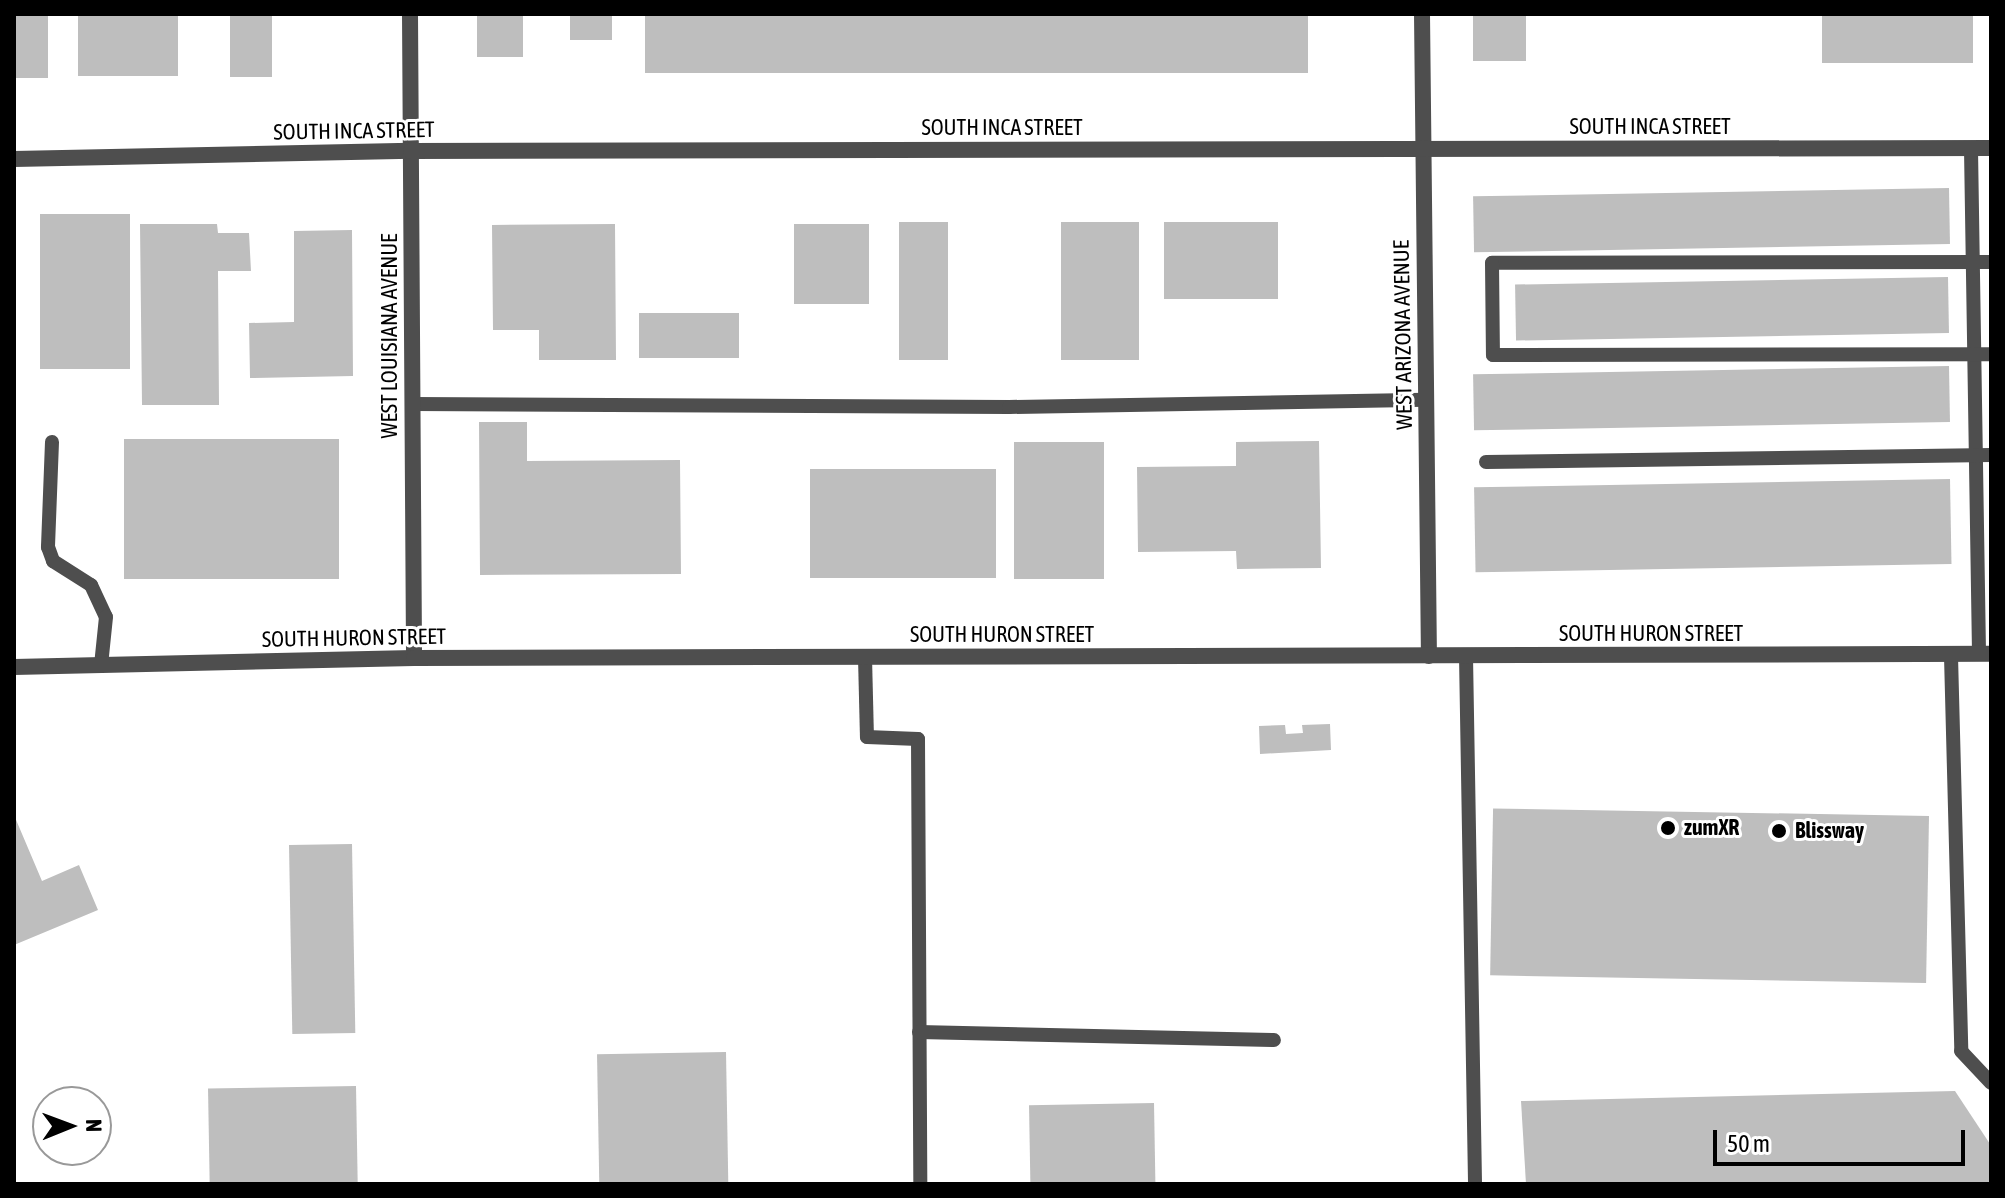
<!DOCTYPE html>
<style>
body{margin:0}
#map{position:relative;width:2005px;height:1198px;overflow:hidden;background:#fff;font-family:"Asap Condensed",sans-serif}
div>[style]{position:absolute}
.building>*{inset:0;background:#bebebe;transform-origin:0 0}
.service>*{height:14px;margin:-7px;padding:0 7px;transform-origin:7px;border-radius:7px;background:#4e4e4e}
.minor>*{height:16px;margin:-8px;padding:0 8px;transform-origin:8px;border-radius:8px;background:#4e4e4e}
.dots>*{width:22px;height:22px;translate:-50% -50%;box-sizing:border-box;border:4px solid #fff;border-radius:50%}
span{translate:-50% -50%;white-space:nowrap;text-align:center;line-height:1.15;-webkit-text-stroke:6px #fff;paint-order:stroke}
.street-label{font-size:22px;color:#000}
.poi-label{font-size:22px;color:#000;font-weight:700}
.left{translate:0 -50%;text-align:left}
.frame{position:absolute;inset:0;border:16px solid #000;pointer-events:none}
.north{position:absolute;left:32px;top:1086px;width:80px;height:80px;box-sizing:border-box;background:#fff;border:2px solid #999;border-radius:50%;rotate:89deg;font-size:22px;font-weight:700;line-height:32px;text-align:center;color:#000}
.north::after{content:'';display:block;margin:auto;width:28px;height:36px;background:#000;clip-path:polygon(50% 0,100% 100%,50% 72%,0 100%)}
.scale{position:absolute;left:1713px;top:1130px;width:252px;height:36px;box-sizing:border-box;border:4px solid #000;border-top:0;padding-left:10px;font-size:24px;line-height:28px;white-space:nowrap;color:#000;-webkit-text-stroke:6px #fff;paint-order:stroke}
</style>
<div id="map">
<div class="building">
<div style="left:14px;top:14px;width:34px;height:64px"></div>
<div style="left:78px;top:14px;width:100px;height:62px"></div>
<div style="left:230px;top:14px;width:42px;height:63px"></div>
<div style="left:477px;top:14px;width:46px;height:43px"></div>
<div style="left:570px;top:14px;width:42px;height:26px"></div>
<div style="left:645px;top:14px;width:663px;height:59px"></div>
<div style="left:1473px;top:14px;width:53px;height:47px"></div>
<div style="left:1822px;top:14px;width:151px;height:49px"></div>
<div style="left:1949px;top:188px;width:56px;height:476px;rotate:89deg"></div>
<div style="left:40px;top:214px;width:90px;height:155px"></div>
<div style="left:899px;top:222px;width:49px;height:138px"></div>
<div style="left:1061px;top:222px;width:78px;height:138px"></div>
<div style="left:1164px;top:222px;width:114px;height:77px"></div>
<div style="clip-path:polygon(140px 224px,217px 224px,218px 233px,249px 233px,251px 271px,218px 271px,219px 405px,142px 405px)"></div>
<div style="clip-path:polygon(615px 224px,616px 360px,539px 360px,539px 330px,493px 330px,492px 225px)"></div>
<div style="left:794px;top:224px;width:75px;height:80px"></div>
<div style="clip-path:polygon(352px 230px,353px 376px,250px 378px,249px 323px,294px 322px,294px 231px)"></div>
<div style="left:1948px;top:277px;width:56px;height:433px;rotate:89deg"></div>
<div style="left:639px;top:313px;width:100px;height:45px"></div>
<div style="left:1949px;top:366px;width:56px;height:476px;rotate:89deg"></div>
<div style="clip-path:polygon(479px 422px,527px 422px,527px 461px,680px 460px,681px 574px,480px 575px)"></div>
<div style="left:124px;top:439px;width:215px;height:140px"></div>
<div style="clip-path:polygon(1319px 441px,1321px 568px,1237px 569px,1236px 551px,1138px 552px,1137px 467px,1236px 466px,1236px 442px)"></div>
<div style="left:1104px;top:442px;width:137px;height:90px;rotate:90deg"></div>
<div style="left:810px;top:469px;width:186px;height:109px"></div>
<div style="left:1950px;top:479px;width:85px;height:476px;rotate:89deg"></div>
<div style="clip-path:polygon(1330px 724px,1331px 750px,1260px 754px,1259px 726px,1285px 725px,1286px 734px,1303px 733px,1302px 725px)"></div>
<div style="clip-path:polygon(14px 815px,42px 881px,79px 865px,98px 910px,14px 945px)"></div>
<div style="left:1929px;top:816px;width:167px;height:436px;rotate:91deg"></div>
<div style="left:352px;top:844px;width:189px;height:63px;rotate:89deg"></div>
<div style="left:726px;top:1052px;width:132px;height:129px;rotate:89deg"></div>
<div style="left:356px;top:1086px;width:98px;height:148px;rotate:89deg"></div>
<div style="clip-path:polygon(1955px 1091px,1990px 1144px,1990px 1184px,1526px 1184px,1521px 1101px)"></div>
<div style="left:1154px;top:1103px;width:81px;height:125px;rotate:89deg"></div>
</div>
<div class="service">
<div style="left:1971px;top:149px;width:505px;rotate:89.09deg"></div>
<div style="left:1991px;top:262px;width:499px;rotate:179.9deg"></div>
<div style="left:1492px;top:263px;width:92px;rotate:89.4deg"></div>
<div style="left:1493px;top:355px;width:498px;rotate:-0.1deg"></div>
<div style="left:413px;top:404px;width:596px;rotate:0.29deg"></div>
<div style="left:1009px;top:407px;width:417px;rotate:-1deg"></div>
<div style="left:52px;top:442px;width:105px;rotate:92.2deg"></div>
<div style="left:48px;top:547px;width:15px;rotate:70deg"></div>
<div style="left:53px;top:561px;width:45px;rotate:32.3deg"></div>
<div style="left:91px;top:585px;width:35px;rotate:65deg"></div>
<div style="left:106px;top:617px;width:48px;rotate:95.9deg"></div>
<div style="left:1486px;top:462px;width:505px;rotate:-0.79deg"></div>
<div style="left:1466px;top:656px;width:528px;rotate:89.02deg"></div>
<div style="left:1951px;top:656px;width:395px;rotate:88.5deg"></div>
<div style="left:1961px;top:1051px;width:44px;rotate:46.8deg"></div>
<div style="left:865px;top:657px;width:80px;rotate:88.6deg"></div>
<div style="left:867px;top:737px;width:51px;rotate:2.2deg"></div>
<div style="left:918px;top:739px;width:445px;rotate:89.7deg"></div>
<div style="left:919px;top:1032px;width:355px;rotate:1.3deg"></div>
</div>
<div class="minor">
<div style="left:410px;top:14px;width:644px;rotate:89.64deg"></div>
<div style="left:1422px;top:14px;width:642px;rotate:89.38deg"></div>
<div style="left:14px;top:159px;width:397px;rotate:-1.2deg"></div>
<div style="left:411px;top:151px;width:1580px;rotate:-0.11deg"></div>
<div style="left:14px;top:667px;width:400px;rotate:-1.3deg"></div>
<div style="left:414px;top:658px;width:1577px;rotate:-0.15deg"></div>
</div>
<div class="dots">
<div style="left:1668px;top:828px;background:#000"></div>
<div style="left:1779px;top:831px;background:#000"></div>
</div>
<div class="street-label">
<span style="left:1650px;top:127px">SOUTH INCA STREET</span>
<span style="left:1002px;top:128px">SOUTH INCA STREET</span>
<span style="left:354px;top:131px;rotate:-1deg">SOUTH INCA STREET</span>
<span style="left:1403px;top:335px;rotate:-91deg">WEST ARIZONA AVENUE</span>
<span style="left:390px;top:336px;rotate:-90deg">WEST LOUISIANA AVENUE</span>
<span style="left:1651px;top:634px">SOUTH HURON STREET</span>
<span style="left:1002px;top:635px">SOUTH HURON STREET</span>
<span style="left:354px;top:638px;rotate:-1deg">SOUTH HURON STREET</span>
</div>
<div class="poi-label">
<span class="left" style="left:1684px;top:828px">zumXR</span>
<span class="left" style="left:1795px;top:831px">Blissway</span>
</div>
<div class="frame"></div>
<div class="north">N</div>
<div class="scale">50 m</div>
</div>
